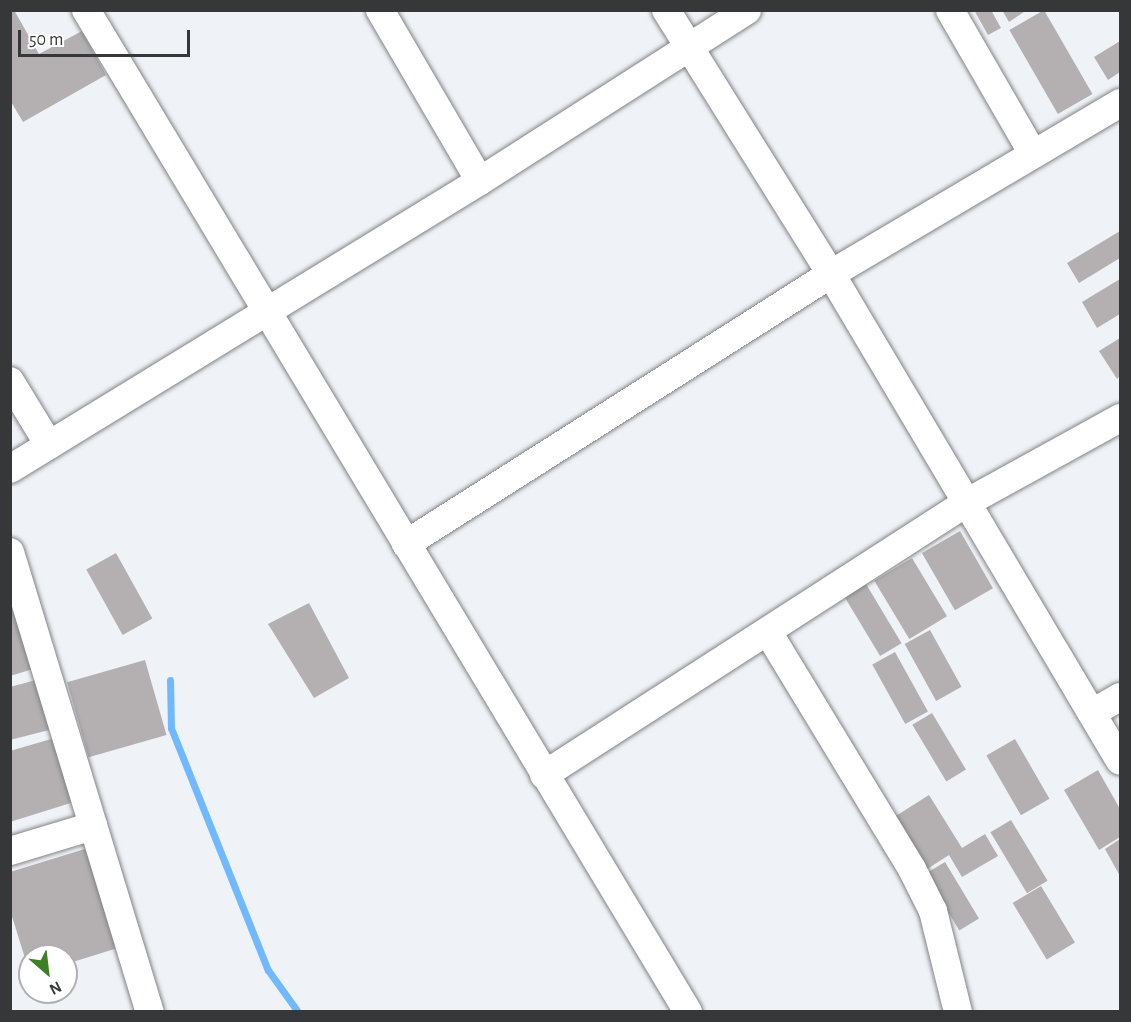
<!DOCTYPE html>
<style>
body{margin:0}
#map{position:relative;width:1131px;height:1022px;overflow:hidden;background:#eff2f6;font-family:"Alegreya Sans",sans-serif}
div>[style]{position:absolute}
.stream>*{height:7px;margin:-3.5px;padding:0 3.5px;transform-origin:3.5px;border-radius:3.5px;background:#70b9ff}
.building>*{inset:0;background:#b4b0b2;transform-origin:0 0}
.roads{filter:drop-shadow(0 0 2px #808386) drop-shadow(0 0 2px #808386)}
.minor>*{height:28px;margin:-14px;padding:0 14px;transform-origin:14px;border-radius:14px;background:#fff}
span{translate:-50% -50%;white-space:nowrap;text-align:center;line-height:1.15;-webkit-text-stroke:4.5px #fff;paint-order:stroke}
.frame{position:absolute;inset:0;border:12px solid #363738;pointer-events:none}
.north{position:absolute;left:18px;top:944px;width:60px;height:60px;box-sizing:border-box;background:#fff;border:2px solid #afafaf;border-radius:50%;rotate:152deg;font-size:16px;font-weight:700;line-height:24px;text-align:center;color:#363738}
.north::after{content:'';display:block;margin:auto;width:21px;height:27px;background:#3c8125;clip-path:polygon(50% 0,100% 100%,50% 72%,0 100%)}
.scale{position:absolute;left:18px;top:30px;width:172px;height:27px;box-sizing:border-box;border:3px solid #363738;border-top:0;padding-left:8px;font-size:18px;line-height:21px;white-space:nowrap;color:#363738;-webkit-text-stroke:4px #fff;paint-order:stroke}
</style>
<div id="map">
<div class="stream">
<div style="left:170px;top:680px;width:48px;rotate:88.8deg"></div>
<div style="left:171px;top:728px;width:261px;rotate:68.2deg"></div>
<div style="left:268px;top:970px;width:52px;rotate:54.5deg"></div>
</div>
<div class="building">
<div style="clip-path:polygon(10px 10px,14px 10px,39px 54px,82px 31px,106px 75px,23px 122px,10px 100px)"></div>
<div style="clip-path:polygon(974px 10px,991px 10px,1001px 28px,988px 35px)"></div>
<div style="clip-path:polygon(1002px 10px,1027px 10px,1009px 22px)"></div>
<div style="left:1044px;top:10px;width:97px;height:40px;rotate:60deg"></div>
<div style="clip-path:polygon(1120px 41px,1120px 72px,1108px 80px,1094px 57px)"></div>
<div style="clip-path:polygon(1120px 231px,1120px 258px,1079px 283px,1067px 263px)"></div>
<div style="clip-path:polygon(1120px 279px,1120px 314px,1097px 328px,1082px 302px)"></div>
<div style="clip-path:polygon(1120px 338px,1120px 376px,1117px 379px,1099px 351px)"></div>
<div style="left:960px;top:531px;width:66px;height:44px;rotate:60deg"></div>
<div style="left:116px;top:553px;width:75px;height:34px;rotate:61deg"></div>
<div style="left:912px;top:558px;width:68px;height:44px;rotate:59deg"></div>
<div style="left:866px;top:584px;width:69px;height:25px;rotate:59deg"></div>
<div style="clip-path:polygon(309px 603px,349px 678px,314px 698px,268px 624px)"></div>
<div style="clip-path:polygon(15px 606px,33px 669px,10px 676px,10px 607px)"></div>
<div style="left:930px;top:630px;width:65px;height:29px;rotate:61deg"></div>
<div style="left:895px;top:652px;width:68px;height:26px;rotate:61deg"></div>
<div style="left:145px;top:660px;width:78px;height:81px;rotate:74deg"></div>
<div style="clip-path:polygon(36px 680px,49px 730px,10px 740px,10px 687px)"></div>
<div style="left:932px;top:713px;width:66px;height:23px;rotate:59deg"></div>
<div style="clip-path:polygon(58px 737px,77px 801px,10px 822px,10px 751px)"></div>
<div style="left:1015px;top:739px;width:69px;height:33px;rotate:60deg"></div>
<div style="clip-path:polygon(1098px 770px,1120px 809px,1120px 837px,1099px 850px,1064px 790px)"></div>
<div style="clip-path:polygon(929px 795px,962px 848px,985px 834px,998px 856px,962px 877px,949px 855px,924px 871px,891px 819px)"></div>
<div style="left:1011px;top:820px;width:71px;height:24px;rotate:59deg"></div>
<div style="clip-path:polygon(1120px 839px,1120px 876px,1105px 849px)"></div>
<div style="clip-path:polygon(88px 848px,118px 948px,66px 964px,66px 956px,30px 956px,29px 971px,10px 910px,10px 872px)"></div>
<div style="left:945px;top:862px;width:66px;height:23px;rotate:59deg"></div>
<div style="left:1041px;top:886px;width:66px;height:33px;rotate:59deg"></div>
</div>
<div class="roads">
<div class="minor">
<div style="left:86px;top:10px;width:1169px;rotate:59deg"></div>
<div style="left:380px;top:10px;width:198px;rotate:59.7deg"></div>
<div style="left:666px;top:10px;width:311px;rotate:58deg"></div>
<div style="left:831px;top:274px;width:566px;rotate:59.31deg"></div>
<div style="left:950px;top:10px;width:166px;rotate:60deg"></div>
<div style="left:10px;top:381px;width:75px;rotate:58.6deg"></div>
<div style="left:10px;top:469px;width:551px;rotate:-31.5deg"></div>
<div style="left:480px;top:181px;width:317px;rotate:-32.6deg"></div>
<div style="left:406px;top:544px;width:504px;rotate:-32.43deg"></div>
<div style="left:831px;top:274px;width:336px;rotate:-30.6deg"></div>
<div style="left:10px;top:552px;width:481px;rotate:73.1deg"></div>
<div style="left:768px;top:632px;width:277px;rotate:58.7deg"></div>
<div style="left:912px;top:869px;width:47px;rotate:63.4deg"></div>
<div style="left:933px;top:911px;width:104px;rotate:76.1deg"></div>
<div style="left:1092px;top:713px;width:32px;rotate:-30deg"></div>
<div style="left:544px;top:775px;width:502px;rotate:-32.8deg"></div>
<div style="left:966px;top:503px;width:176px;rotate:-28.9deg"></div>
<div style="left:10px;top:851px;width:87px;rotate:-16.8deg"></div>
</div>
</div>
<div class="frame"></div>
<div class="north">N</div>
<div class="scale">50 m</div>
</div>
